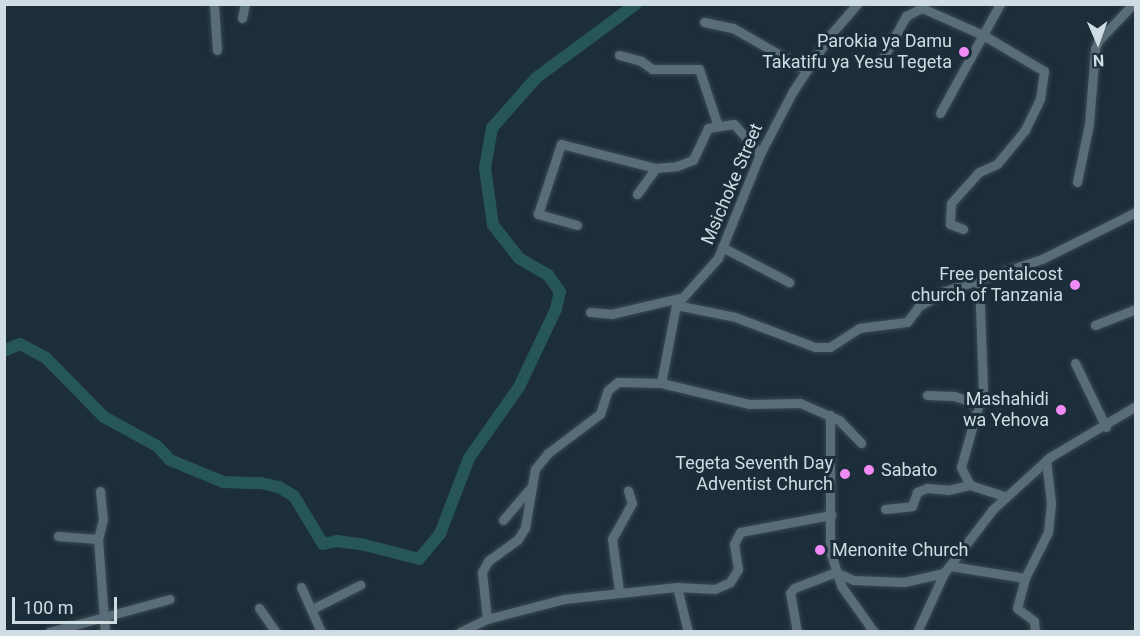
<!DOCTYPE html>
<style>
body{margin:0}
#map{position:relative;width:1140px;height:636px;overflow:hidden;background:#1c2e39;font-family:Roboto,sans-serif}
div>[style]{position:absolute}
.river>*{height:12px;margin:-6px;padding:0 6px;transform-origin:6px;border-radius:6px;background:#275658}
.roads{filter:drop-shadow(0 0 2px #3a4953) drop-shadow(0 0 2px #3a4953)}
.minor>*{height:9px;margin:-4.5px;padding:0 4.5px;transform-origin:4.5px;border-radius:4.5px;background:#596d79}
.dots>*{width:16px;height:16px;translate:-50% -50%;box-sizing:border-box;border:3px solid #1c2e39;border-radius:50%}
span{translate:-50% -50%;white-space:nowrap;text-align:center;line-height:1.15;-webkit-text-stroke:6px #1c2e39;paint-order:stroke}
.poi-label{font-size:18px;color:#d0dce3}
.right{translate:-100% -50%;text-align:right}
.left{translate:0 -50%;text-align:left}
.street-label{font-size:18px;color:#d0dce3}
.frame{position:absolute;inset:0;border:6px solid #d0dce3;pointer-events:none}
.north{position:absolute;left:1068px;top:12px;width:60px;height:60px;-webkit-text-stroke:4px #1c2e39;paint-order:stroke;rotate:178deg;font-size:16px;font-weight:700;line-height:24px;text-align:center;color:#d0dce3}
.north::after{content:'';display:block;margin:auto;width:21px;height:27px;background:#d0dce3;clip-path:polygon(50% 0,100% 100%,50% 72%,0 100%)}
.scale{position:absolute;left:12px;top:597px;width:105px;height:27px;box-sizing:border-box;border:3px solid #d0dce3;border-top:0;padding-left:8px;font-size:18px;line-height:21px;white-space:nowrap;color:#d0dce3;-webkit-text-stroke:4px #1c2e39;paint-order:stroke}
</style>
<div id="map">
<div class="river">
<div style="left:4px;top:351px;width:17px;rotate:-24deg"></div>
<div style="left:20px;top:344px;width:30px;rotate:28deg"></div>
<div style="left:46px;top:358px;width:83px;rotate:45.5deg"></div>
<div style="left:104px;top:417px;width:60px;rotate:28.7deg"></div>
<div style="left:157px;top:446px;width:19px;rotate:47deg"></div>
<div style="left:170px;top:460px;width:57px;rotate:22.5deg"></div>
<div style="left:223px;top:482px;width:38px;rotate:2deg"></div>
<div style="left:261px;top:483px;width:18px;rotate:13deg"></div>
<div style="left:279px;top:487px;width:17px;rotate:31deg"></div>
<div style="left:294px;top:496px;width:56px;rotate:58.9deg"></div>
<div style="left:323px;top:544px;width:14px;rotate:-12deg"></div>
<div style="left:337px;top:541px;width:28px;rotate:8deg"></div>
<div style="left:365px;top:545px;width:56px;rotate:14.5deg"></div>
<div style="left:419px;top:559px;width:33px;rotate:-50deg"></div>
<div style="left:440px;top:534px;width:81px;rotate:-69.1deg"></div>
<div style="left:469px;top:458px;width:87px;rotate:-54.8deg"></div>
<div style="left:519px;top:387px;width:86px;rotate:-64.6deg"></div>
<div style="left:556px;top:309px;width:17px;rotate:-77deg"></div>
<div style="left:560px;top:292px;width:21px;rotate:-125deg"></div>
<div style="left:548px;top:275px;width:34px;rotate:-150deg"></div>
<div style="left:519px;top:258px;width:42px;rotate:-128.2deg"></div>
<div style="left:493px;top:225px;width:58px;rotate:-98deg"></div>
<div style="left:485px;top:168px;width:41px;rotate:-80.1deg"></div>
<div style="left:492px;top:128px;width:67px;rotate:-48.7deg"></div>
<div style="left:536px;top:78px;width:124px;rotate:-36.5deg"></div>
</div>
<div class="roads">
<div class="minor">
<div style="left:214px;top:4px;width:46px;rotate:86.3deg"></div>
<div style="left:242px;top:18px;width:14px;rotate:-78deg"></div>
<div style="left:704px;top:22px;width:30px;rotate:12deg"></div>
<div style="left:733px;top:28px;width:84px;rotate:29.9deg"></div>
<div style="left:619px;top:55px;width:23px;rotate:15deg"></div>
<div style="left:641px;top:61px;width:14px;rotate:36deg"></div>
<div style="left:652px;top:69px;width:47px"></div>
<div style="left:699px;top:69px;width:60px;rotate:71.6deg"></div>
<div style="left:883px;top:58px;width:48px;rotate:-61.3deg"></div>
<div style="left:906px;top:16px;width:18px;rotate:-27deg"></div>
<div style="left:922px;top:8px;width:67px;rotate:23.9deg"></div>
<div style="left:983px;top:35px;width:71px;rotate:30.5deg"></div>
<div style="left:1044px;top:71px;width:28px;rotate:98deg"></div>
<div style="left:1040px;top:99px;width:34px;rotate:116deg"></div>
<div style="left:1025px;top:130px;width:44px;rotate:129.5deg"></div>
<div style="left:997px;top:164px;width:20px;rotate:156deg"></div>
<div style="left:979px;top:172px;width:42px;rotate:132.1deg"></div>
<div style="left:951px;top:203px;width:21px;rotate:93deg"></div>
<div style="left:950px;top:224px;width:14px;rotate:21deg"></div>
<div style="left:940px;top:113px;width:124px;rotate:-61.2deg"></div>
<div style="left:1077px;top:182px;width:59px;rotate:-78.3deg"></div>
<div style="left:1089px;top:124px;width:75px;rotate:-85.4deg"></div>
<div style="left:1095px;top:49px;width:9px;rotate:-69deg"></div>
<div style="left:1098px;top:41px;width:51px;rotate:-46.6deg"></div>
<div style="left:637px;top:194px;width:32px;rotate:-54deg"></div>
<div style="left:577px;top:225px;width:41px;rotate:-164.2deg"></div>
<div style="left:538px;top:214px;width:74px;rotate:-71.8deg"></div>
<div style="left:561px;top:144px;width:98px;rotate:14.2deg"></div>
<div style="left:656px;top:168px;width:21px;rotate:-5deg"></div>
<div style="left:677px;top:166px;width:17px;rotate:-21deg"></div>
<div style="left:693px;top:160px;width:35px;rotate:-65deg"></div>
<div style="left:708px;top:128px;width:26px;rotate:-9deg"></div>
<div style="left:734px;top:124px;width:40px;rotate:49deg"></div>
<div style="left:722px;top:247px;width:76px;rotate:27.6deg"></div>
<div style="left:676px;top:305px;width:60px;rotate:11.5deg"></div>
<div style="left:735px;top:317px;width:85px;rotate:20.6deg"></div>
<div style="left:815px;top:347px;width:15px"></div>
<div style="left:830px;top:347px;width:35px;rotate:-33deg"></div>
<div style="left:859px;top:328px;width:48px;rotate:-7.1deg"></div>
<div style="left:907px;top:322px;width:20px;rotate:-53deg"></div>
<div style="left:919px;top:306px;width:30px;rotate:-30deg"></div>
<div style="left:945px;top:291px;width:102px;rotate:-18.3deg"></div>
<div style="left:1042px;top:259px;width:105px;rotate:-26.6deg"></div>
<div style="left:590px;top:312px;width:21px;rotate:5deg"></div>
<div style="left:611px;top:314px;width:70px;rotate:-13.2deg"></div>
<div style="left:1095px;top:325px;width:44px;rotate:-21.3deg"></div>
<div style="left:1075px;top:363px;width:71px;rotate:64.2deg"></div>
<div style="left:661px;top:383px;width:79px;rotate:-79.1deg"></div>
<div style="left:676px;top:305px;width:63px;rotate:-48.2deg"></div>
<div style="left:718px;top:258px;width:112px;rotate:-68deg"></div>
<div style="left:760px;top:154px;width:71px;rotate:-62.4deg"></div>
<div style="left:793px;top:91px;width:69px;rotate:-56.3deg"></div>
<div style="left:831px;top:34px;width:40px;rotate:-49deg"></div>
<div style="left:927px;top:395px;width:27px;rotate:2deg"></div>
<div style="left:954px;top:396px;width:26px;rotate:18deg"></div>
<div style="left:830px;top:415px;width:136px;rotate:90deg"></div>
<div style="left:830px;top:551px;width:38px;rotate:72deg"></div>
<div style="left:842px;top:587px;width:55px;rotate:54.6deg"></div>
<div style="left:970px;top:485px;width:20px;rotate:-117deg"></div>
<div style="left:961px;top:467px;width:81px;rotate:-74.2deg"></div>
<div style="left:983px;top:389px;width:108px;rotate:-92.1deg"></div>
<div style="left:100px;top:491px;width:28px;rotate:84deg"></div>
<div style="left:103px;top:519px;width:21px;rotate:104deg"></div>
<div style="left:98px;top:539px;width:93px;rotate:85.7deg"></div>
<div style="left:885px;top:509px;width:27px;rotate:-6deg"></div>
<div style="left:912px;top:506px;width:15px;rotate:-70deg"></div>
<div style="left:917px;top:492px;width:11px;rotate:-22deg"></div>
<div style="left:927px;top:488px;width:21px;rotate:5deg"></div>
<div style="left:948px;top:490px;width:23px;rotate:-13deg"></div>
<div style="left:970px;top:485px;width:38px;rotate:18deg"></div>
<div style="left:503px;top:520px;width:45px;rotate:-49.5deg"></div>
<div style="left:58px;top:536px;width:40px;rotate:4.3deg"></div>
<div style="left:950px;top:566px;width:76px;rotate:9.1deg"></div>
<div style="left:301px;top:587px;width:49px;rotate:66deg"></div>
<div style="left:619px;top:591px;width:52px;rotate:-97.7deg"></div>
<div style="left:612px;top:539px;width:41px;rotate:-60.9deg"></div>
<div style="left:632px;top:503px;width:13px;rotate:-108deg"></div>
<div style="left:259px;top:608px;width:29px;rotate:55deg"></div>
<div style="left:312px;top:609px;width:54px;rotate:-26.6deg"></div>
<div style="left:487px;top:619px;width:47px;rotate:-96.1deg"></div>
<div style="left:482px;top:572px;width:13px;rotate:-61deg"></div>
<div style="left:488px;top:561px;width:37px;rotate:-36deg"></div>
<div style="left:518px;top:539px;width:13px;rotate:-58deg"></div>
<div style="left:525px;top:528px;width:60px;rotate:-80.4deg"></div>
<div style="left:535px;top:469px;width:21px;rotate:-51deg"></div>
<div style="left:548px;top:453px;width:65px;rotate:-36.9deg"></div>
<div style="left:600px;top:414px;width:25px;rotate:-72deg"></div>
<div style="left:608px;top:390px;width:13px;rotate:-39deg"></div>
<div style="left:618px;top:382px;width:43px;rotate:1.3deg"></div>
<div style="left:661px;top:383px;width:90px;rotate:13.4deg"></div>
<div style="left:749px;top:404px;width:51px;rotate:-1.1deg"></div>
<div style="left:800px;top:403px;width:43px;rotate:23.6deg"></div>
<div style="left:839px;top:420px;width:32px;rotate:46deg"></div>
<div style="left:49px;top:632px;width:125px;rotate:-15.3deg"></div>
<div style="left:460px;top:632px;width:30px;rotate:-26deg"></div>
<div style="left:487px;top:619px;width:80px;rotate:-14.6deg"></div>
<div style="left:564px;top:599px;width:114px;rotate:-6.1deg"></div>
<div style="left:688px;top:632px;width:46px;rotate:-103.7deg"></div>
<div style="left:677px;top:587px;width:38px;rotate:3deg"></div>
<div style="left:715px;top:589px;width:17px;rotate:-25deg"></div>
<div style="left:730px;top:582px;width:15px;rotate:-58deg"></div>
<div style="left:738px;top:569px;width:25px;rotate:-99deg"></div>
<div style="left:734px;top:544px;width:13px;rotate:-63deg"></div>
<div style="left:740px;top:532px;width:93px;rotate:-10.6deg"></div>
<div style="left:797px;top:632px;width:40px;rotate:-100deg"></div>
<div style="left:790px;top:593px;width:6px;rotate:-51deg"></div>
<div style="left:794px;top:588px;width:45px;rotate:-20.9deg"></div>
<div style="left:836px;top:572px;width:19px;rotate:25deg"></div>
<div style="left:853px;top:580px;width:51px;rotate:2.2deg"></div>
<div style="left:904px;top:582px;width:41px;rotate:-12.7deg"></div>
<div style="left:917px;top:632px;width:65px;rotate:-65.4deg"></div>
<div style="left:944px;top:573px;width:81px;rotate:-52.6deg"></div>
<div style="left:993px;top:509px;width:77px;rotate:-42.4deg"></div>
<div style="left:1050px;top:457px;width:100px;rotate:-30.7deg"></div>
<div style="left:1035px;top:632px;width:11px;rotate:-95deg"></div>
<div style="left:1034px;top:621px;width:21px;rotate:-143deg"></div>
<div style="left:1017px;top:608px;width:31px;rotate:-75deg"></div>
<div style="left:1025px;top:578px;width:51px;rotate:-63.4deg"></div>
<div style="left:1048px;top:532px;width:29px;rotate:-84deg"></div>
<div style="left:1051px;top:503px;width:43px;rotate:-96.6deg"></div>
</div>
</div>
<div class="dots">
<div style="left:964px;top:52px;background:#f18af4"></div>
<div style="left:1075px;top:285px;background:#f18af4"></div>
<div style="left:1061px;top:410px;background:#f18af4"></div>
<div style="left:869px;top:470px;background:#f18af4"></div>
<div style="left:845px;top:474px;background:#f18af4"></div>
<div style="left:820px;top:550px;background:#f18af4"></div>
</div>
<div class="poi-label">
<span class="right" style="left:952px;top:52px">Parokia ya Damu<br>Takatifu ya Yesu Tegeta</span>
<span class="right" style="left:1063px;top:285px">Free pentalcost<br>church of Tanzania</span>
<span class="right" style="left:1049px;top:410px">Mashahidi<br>wa Yehova</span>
<span class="right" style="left:833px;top:474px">Tegeta Seventh Day<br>Adventist Church</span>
<span class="left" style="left:881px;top:470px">Sabato</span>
<span class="left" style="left:832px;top:550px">Menonite Church</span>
</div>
<div class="street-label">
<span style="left:732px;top:184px;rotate:-67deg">Msichoke Street</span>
</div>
<div class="frame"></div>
<div class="north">N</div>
<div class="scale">100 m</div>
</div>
